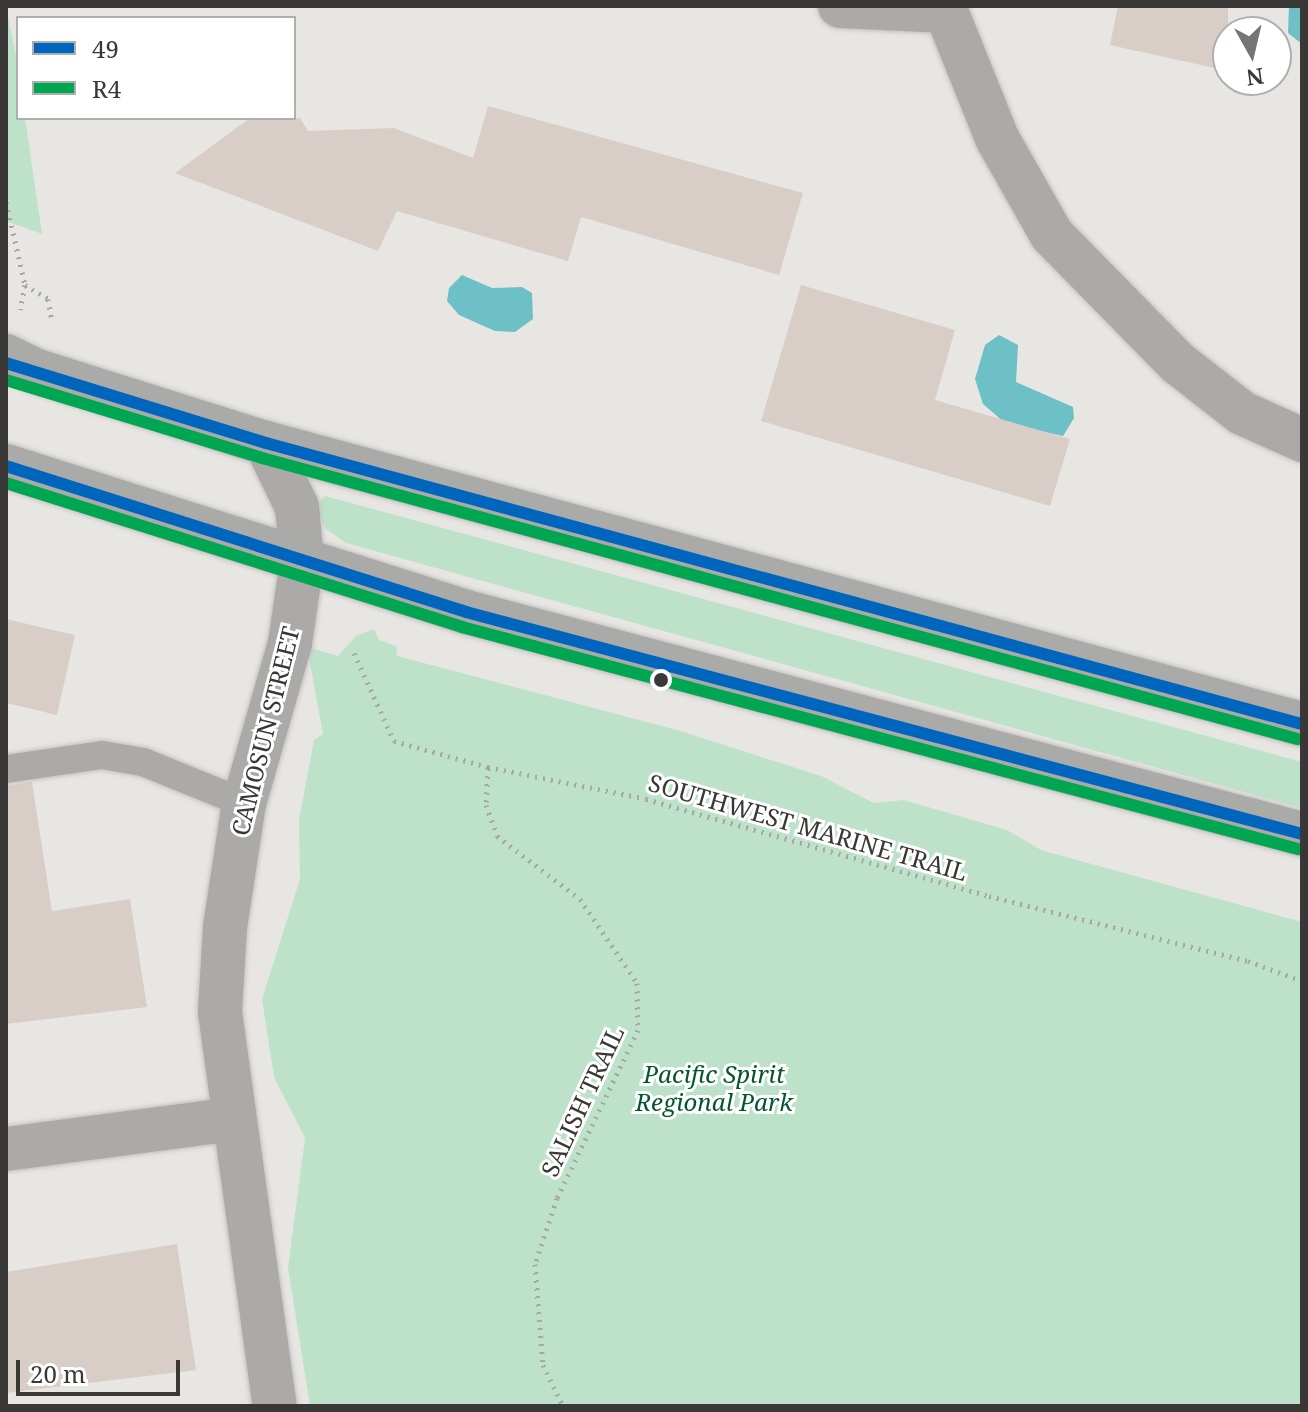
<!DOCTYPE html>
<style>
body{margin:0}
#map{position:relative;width:1308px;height:1412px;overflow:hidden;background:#e8e6e3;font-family:"Noto Serif",serif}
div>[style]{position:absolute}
.green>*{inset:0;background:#bee2c9}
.water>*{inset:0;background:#6dc0c5}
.building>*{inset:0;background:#d9cdc8}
.path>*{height:5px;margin-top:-2.5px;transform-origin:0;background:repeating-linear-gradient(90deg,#a8a7a7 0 2px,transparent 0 8px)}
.roads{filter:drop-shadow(0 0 2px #c4c3c1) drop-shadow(0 0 2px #c4c3c1)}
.service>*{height:28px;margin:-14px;padding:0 14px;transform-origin:14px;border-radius:14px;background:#abaaa9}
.minor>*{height:44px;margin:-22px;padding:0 22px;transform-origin:22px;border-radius:22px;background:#abaaa9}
.secondary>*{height:44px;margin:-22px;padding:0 22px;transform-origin:22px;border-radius:22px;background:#aaaaa8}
.bus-1>*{height:12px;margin:-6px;padding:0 6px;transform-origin:6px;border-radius:6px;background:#0065bd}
.bus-2>*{height:12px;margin:-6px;padding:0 6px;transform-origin:6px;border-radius:6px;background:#00a651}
.dots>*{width:22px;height:22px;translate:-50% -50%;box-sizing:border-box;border:4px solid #fff;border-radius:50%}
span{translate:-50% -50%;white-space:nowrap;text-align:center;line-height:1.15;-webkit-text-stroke:6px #fff;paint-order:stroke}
.street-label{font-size:24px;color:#393836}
.park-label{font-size:24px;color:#035630;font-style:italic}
.frame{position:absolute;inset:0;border:8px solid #393836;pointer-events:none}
.legend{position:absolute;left:16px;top:16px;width:280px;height:104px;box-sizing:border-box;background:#fff;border:2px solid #b0afaf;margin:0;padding:10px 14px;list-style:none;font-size:24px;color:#393836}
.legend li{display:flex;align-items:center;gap:16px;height:40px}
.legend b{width:40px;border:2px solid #b0afaf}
.north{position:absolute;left:1212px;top:16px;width:80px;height:80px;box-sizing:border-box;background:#fff;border:2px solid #b0afaf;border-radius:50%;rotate:172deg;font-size:22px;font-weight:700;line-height:32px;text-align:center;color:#393836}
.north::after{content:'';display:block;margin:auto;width:28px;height:36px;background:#767573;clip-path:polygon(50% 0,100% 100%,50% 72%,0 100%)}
.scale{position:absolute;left:16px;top:1360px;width:164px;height:36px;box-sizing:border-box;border:4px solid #393836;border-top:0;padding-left:10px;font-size:24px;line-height:28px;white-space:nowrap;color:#393836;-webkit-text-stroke:6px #fff;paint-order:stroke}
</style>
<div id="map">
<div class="green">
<div style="clip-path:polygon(6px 6px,18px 67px,18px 118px,25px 118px,42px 234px,6px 221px)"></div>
<div style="clip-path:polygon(325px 496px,1302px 762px,1302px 808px,346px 543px,326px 529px,314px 507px)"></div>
<div style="clip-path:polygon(374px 629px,379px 640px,396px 646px,397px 656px,677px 730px,821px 776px,874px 803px,904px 800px,1007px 830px,1041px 850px,1302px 922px,1302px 1406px,310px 1406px,288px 1268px,305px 1138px,274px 1077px,262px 999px,300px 879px,299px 820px,314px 740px,323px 734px,307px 647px,338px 656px,356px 636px)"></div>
</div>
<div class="water">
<div style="clip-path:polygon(1289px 6px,1302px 6px,1302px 44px,1288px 33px)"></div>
<div style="clip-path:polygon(462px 275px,492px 288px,522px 287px,532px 293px,533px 319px,515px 332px,495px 331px,459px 315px,447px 301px,449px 288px)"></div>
<div style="clip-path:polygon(999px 335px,1018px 345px,1016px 382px,1073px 407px,1074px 418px,1063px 436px,1005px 423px,983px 404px,975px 379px,985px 345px)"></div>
</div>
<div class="building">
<div style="clip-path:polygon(1118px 6px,1228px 6px,1228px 71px,1110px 45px)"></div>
<div style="clip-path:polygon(488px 106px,803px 193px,779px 275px,581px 217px,568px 261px,397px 211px,378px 251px,175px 173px,250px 118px,300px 118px,308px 131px,394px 128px,473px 158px)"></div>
<div style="clip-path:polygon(801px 285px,955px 330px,935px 400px,1070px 439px,1050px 506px,761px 421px)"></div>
<div style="clip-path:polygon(6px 619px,75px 635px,57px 715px,6px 703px)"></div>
<div style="clip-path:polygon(32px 782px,52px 911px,130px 899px,147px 1007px,6px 1024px,6px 786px)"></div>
<div style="clip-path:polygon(177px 1244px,196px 1370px,6px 1393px,6px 1272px)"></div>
</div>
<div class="path">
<div style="left:6px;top:202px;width:85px;rotate:77.1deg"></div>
<div style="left:25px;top:285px;width:25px;rotate:101deg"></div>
<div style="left:25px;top:285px;width:27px;rotate:31deg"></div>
<div style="left:48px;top:299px;width:23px;rotate:80deg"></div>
<div style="left:354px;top:653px;width:97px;rotate:65.6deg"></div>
<div style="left:394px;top:741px;width:98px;rotate:15.5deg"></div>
<div style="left:488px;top:767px;width:161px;rotate:11.4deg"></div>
<div style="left:646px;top:799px;width:356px;rotate:15.8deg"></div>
<div style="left:989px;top:896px;width:267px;rotate:14.1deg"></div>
<div style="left:1248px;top:961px;width:58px;rotate:20.3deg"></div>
<div style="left:488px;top:768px;width:37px;rotate:93deg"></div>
<div style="left:486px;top:805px;width:33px;rotate:70deg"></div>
<div style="left:497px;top:836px;width:104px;rotate:37.2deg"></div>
<div style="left:580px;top:899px;width:102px;rotate:55.8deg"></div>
<div style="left:637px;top:983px;width:47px;rotate:88.8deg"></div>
<div style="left:638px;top:1030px;width:187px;rotate:115.7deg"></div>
<div style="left:557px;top:1198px;width:70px;rotate:108.4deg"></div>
<div style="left:535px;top:1264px;width:101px;rotate:85.5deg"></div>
<div style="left:543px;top:1365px;width:46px;rotate:64deg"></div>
</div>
<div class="roads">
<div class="service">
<div style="left:6px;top:769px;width:97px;rotate:-8.3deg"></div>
<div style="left:102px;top:755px;width:42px;rotate:9.7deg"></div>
<div style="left:143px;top:762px;width:109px;rotate:22.1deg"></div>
</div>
<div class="minor">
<div style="left:840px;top:6px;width:105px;rotate:2.7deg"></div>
<div style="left:944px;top:6px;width:144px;rotate:68.1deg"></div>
<div style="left:998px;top:140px;width:109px;rotate:60.4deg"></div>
<div style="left:1052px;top:235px;width:180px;rotate:45.5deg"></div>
<div style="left:1178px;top:363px;width:81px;rotate:38deg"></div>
<div style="left:1242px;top:413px;width:66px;rotate:24.2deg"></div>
<div style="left:266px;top:443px;width:71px;rotate:64.2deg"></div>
<div style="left:297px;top:507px;width:54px;rotate:84.7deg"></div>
<div style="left:302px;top:561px;width:83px;rotate:98.3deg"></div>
<div style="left:290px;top:643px;width:166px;rotate:106deg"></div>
<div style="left:244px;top:803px;width:125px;rotate:98.7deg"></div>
<div style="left:225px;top:927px;width:85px;rotate:93.4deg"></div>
<div style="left:220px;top:1012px;width:398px;rotate:82.1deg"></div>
<div style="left:6px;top:1149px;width:229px;rotate:-7.5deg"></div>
</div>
<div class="secondary">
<div style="left:6px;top:356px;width:34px;rotate:26deg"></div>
<div style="left:37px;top:371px;width:240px;rotate:17.5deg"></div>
<div style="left:266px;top:443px;width:1073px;rotate:15.18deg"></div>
<div style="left:6px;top:466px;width:483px;rotate:17.6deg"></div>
<div style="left:466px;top:612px;width:865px;rotate:14.87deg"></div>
</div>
</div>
<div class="bus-1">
<div style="left:6px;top:363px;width:272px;rotate:17.1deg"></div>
<div style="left:266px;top:443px;width:1073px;rotate:15.18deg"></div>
<div style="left:6px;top:466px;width:483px;rotate:17.6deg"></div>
<div style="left:466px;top:612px;width:865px;rotate:14.87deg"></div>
</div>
<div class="bus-2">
<div style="left:6px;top:380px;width:268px;rotate:16.9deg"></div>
<div style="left:262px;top:458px;width:1073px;rotate:15.18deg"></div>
<div style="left:6px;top:483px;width:478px;rotate:17.5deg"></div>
<div style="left:462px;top:627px;width:865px;rotate:14.87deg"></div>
</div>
<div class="dots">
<div style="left:661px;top:680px;background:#393836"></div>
</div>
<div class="street-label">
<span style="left:265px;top:731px;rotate:-76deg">CAMOSUN STREET</span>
<span style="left:808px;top:827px;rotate:16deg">SOUTHWEST MARINE TRAIL</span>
<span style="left:582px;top:1101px;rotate:-65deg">SALISH TRAIL</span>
</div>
<div class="park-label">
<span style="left:714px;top:1088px">Pacific Spirit<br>Regional Park</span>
</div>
<div class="frame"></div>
<ul class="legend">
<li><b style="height:10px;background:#0065bd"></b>49</li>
<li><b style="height:10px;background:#00a651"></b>R4</li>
</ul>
<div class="north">N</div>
<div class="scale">20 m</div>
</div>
